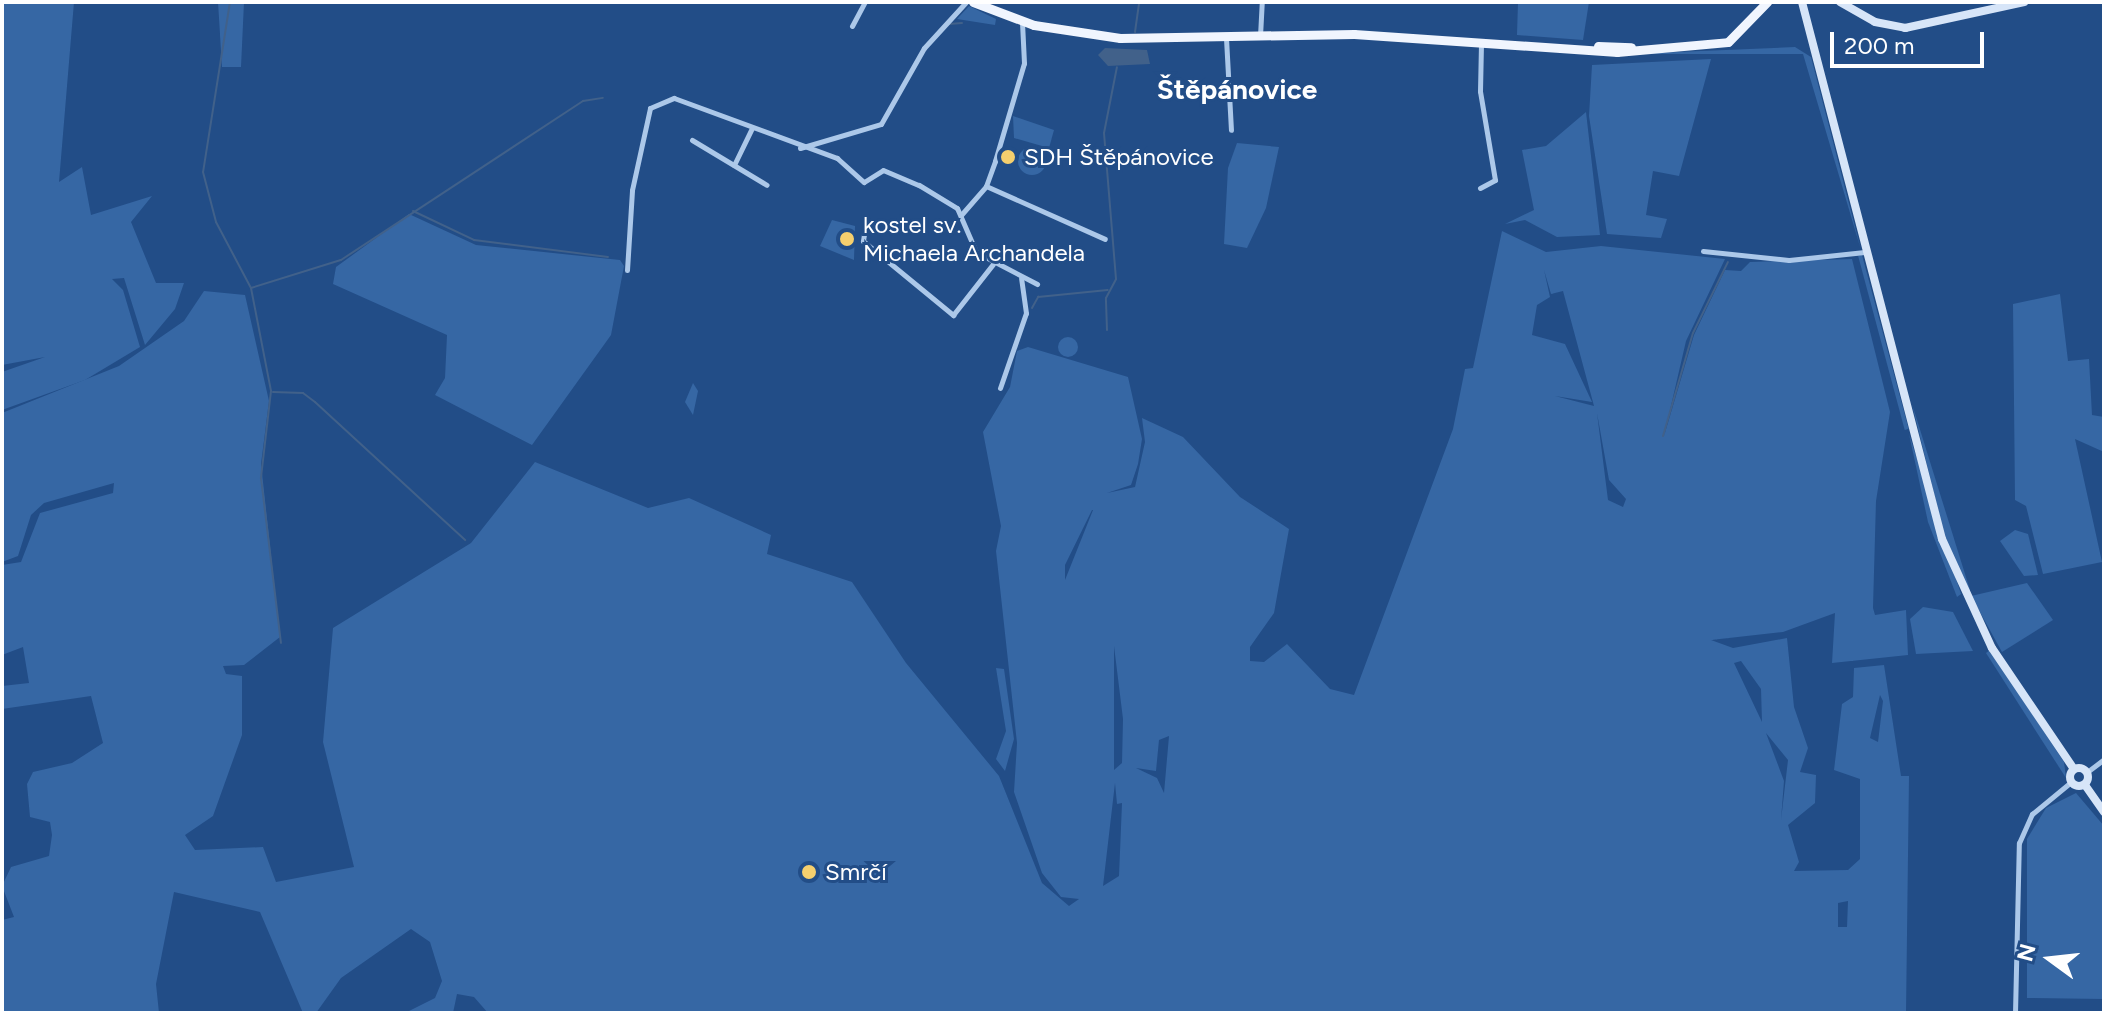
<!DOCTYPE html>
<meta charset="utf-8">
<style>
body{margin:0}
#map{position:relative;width:2106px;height:1015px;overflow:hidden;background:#224d87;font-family:Figtree,sans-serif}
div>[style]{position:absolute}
.green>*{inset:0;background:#3667a4;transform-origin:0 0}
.round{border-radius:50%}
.water>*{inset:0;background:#41618a}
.stream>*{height:2px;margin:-1px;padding:0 1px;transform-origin:1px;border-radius:1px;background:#41618a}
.street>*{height:5px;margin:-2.5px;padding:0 2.5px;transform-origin:2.5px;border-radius:2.5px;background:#acc8e9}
.secondary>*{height:8px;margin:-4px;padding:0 4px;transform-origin:4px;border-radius:4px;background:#d7e5f8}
.secondary>.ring{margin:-4px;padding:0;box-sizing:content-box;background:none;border:8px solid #d7e5f8;border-radius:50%}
.primary>*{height:9px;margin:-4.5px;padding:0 4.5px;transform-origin:4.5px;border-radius:4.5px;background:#f0f5fe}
.dots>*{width:22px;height:22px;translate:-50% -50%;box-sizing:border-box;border:4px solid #224d87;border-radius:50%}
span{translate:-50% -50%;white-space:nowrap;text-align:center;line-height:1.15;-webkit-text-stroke:6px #224d87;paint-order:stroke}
.poi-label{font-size:24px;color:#fff}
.left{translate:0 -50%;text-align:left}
.quarter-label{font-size:28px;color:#fff;font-weight:700}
.frame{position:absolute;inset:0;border:4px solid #fff;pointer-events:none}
.north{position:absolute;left:2010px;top:919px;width:80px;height:80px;-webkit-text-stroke:6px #224d87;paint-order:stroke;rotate:285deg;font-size:22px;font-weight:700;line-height:32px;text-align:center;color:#fff}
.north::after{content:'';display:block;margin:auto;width:28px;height:36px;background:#fff;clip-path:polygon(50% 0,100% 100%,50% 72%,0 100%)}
.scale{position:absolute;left:1830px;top:32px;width:154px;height:36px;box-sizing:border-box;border:4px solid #fff;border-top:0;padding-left:10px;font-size:24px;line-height:28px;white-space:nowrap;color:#fff;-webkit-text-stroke:6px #224d87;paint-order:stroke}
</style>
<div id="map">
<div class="green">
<div style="clip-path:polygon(2px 2px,74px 2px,59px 182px,82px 167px,91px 215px,152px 196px,131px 222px,156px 283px,184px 283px,175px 309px,145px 345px,124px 278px,112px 279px,123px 290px,140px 347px,85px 380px,2px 410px,2px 372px,45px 357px,2px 365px)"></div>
<div style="clip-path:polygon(218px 2px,244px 2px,241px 67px,222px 67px)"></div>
<div style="clip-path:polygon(1518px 2px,1589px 2px,1583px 40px,1517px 35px)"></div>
<div style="clip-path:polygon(969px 6px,996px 19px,995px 25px,957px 19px)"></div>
<div style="clip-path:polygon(1795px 47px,1811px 57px,1861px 250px,1803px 54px,1628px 54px)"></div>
<div style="clip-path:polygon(1711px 59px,1679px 176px,1653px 171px,1646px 215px,1667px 219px,1661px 238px,1607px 234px,1589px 116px,1592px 65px)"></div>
<div style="clip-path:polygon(1586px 112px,1600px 235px,1557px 237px,1525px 220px,1505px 224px,1534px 210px,1522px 150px,1546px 146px)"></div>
<div style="clip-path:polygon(1013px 116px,1054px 130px,1049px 148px,1014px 138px)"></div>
<div style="clip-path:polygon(1237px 143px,1279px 147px,1266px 208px,1247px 248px,1224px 244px,1228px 168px)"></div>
<div class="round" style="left:1018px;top:147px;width:28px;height:28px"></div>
<div style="clip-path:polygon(409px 214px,476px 245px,620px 260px,624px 266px,611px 335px,532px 445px,435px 395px,445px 378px,447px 335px,333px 284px,336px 267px)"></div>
<div style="clip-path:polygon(832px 220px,855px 226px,854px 260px,820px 246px)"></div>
<div style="clip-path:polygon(evenodd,1502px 231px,1546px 252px,1601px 246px,1725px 259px,1686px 341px,1664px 436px,1694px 335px,1725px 270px,1741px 271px,1750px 262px,1852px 259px,1890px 412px,1876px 501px,1873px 608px,1875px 615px,1906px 610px,1908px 655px,1832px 663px,1835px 613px,1783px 632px,1711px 640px,1733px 648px,1787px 638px,1794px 707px,1808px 748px,1800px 772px,1816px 775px,1815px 803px,1788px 825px,1799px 862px,1794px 871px,1848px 870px,1860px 859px,1860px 779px,1834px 770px,1842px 704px,1853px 697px,1854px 668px,1884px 665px,1901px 776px,1909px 776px,1906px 1013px,488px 1013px,474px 997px,457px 994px,453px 1013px,405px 1013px,435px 998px,442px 981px,430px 942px,411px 929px,341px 978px,316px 1013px,303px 1013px,260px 912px,174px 892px,156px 984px,159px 1013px,2px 1013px,2px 920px,14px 917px,2px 886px,11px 867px,49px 856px,52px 835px,50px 822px,30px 817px,27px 784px,33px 772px,72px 763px,103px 743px,91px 696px,2px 709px,2px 686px,29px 683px,23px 647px,2px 655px,2px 565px,21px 562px,40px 513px,113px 493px,114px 483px,44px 503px,31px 515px,18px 556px,2px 562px,2px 413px,119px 366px,184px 321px,204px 291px,245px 295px,269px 401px,261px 464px,280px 637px,244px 665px,223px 666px,226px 674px,242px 676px,242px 735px,213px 816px,185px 835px,195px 850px,263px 847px,276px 882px,354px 867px,323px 742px,333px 628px,471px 543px,535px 462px,648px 508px,689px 498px,771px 535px,767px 554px,852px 582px,906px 663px,999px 776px,1042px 883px,1069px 906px,1079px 899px,1061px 897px,1042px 873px,1014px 792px,1017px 743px,996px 551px,1001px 526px,983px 432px,1010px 387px,1017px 351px,1028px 347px,1128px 377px,1142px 439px,1138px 464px,1131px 485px,1107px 493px,1135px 487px,1145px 442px,1142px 418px,1183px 437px,1240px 497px,1289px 529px,1274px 613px,1250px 647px,1250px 661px,1264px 662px,1287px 644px,1330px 689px,1354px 695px,1453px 429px,1465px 369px,1473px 368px,1502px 231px,1544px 270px,1551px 294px,1563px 291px,1594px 406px,1555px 396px,1592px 402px,1565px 344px,1532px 335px,1537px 305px,1550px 297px,1544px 270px,1502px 231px,1597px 413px,1609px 480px,1626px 499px,1623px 507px,1608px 500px,1597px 413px,1502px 231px,1092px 510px,1093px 510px,1065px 580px,1065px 565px,1092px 510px,1502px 231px,1114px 646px,1123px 719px,1122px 763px,1114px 770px,1114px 646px,1502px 231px,1741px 661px,1761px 689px,1762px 722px,1734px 663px,1741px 661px,1502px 231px,1880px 695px,1883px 701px,1878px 742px,1870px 738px,1880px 695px,1502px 231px,1766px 733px,1788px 760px,1781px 820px,1784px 781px,1766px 733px,1502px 231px,1169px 736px,1164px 793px,1157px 778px,1136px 768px,1156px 771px,1159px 740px,1169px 736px,1502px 231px,1115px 783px,1117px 804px,1122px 803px,1119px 876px,1103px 886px,1115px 783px,1502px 231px,1848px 901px,1847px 927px,1838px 927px,1838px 903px,1848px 901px)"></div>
<div style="left:1862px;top:255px;width:180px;height:4px;rotate:75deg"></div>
<div style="clip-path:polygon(2060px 294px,2068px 361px,2089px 359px,2092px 415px,2104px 417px,2104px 452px,2075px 439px,2102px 562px,2043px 574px,2026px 506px,2015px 500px,2013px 304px)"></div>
<div class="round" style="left:1058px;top:337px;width:20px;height:20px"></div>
<div style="clip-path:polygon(693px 383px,698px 391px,693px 415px,685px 402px)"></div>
<div style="clip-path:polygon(1912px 404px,1970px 590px,1967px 592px,1945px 538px)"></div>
<div style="clip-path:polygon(1909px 434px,1961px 594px,1957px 597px,1928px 522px)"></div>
<div style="clip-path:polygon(2015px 530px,2028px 534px,2038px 575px,2024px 576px,2000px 541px)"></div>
<div style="clip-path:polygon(2027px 583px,2053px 620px,2002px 652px,1971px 596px)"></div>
<div style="clip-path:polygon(1923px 607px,1953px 612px,1973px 651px,1916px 654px,1910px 619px)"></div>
<div style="clip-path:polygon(1990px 650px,2064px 762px,2066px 778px,1986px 653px)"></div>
<div style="clip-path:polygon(996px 668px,1004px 669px,1014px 739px,1005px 771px,996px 759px,1006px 731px)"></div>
<div style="clip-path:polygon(2076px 793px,2104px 826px,2104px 999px,2027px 998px,2027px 839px,2046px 808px)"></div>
</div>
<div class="water">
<div style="clip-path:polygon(1105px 48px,1147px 50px,1150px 64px,1108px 66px,1098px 55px)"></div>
</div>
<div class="stream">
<div style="left:230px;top:2px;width:172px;rotate:99deg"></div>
<div style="left:203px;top:172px;width:52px;rotate:75.4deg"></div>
<div style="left:216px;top:222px;width:75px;rotate:62.1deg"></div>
<div style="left:251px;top:288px;width:105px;rotate:79deg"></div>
<div style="left:271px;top:391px;width:88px;rotate:96.6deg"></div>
<div style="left:261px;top:478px;width:166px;rotate:83.1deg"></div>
<div style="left:949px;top:24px;width:13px;rotate:-4deg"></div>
<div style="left:1135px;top:32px;width:30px;rotate:-82deg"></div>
<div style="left:413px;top:211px;width:68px;rotate:25.4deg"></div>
<div style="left:474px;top:240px;width:135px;rotate:7.2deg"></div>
<div style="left:251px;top:288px;width:94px;rotate:-17.3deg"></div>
<div style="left:341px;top:260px;width:290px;rotate:-33.3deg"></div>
<div style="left:583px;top:101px;width:20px;rotate:-9deg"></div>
<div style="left:1032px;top:308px;width:13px;rotate:-61deg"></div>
<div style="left:1038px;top:297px;width:70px;rotate:-5.7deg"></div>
<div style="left:1107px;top:330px;width:32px;rotate:-92deg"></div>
<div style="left:1106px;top:298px;width:21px;rotate:-62deg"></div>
<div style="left:1116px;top:279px;width:146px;rotate:-94.7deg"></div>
<div style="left:1104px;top:133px;width:67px;rotate:-78.9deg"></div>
<div style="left:273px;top:392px;width:30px;rotate:2deg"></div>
<div style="left:303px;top:393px;width:15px;rotate:37deg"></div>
<div style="left:315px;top:402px;width:204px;rotate:42.6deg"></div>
<div style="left:1663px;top:436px;width:107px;rotate:-73.8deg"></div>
<div style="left:1693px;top:333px;width:79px;rotate:-63.8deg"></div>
</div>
<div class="street">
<div style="left:852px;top:26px;width:27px;rotate:-62deg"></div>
<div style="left:1260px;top:36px;width:34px;rotate:-87deg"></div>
<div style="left:1226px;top:38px;width:92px;rotate:86.9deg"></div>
<div style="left:692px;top:140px;width:87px;rotate:31deg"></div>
<div style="left:800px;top:148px;width:84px;rotate:-16.5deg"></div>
<div style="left:881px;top:124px;width:87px;rotate:-60.5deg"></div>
<div style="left:924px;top:48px;width:62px;rotate:-47.6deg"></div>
<div style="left:734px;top:165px;width:41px;rotate:-64.1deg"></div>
<div style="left:986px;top:186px;width:130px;rotate:24deg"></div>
<div style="left:1480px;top:188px;width:17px;rotate:-28deg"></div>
<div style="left:1495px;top:180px;width:90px;rotate:-99.6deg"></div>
<div style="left:1480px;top:91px;width:49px;rotate:-88.8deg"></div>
<div style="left:961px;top:215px;width:38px;rotate:-49deg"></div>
<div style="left:986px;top:186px;width:27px;rotate:-70deg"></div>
<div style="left:995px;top:161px;width:102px;rotate:-73.5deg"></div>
<div style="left:1024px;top:63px;width:41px;rotate:-92.8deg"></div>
<div style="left:865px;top:228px;width:13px;rotate:99deg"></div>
<div style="left:863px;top:241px;width:117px;rotate:39.4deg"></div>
<div style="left:953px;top:315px;width:65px;rotate:-51.9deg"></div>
<div style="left:1703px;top:251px;width:86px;rotate:6deg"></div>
<div style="left:1789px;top:260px;width:76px;rotate:-6deg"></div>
<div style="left:627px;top:270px;width:80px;rotate:-86.4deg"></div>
<div style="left:632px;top:190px;width:84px;rotate:-77.6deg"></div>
<div style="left:650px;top:108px;width:26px;rotate:-23deg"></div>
<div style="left:674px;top:98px;width:174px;rotate:20.2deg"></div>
<div style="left:837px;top:158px;width:36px;rotate:42deg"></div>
<div style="left:864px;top:182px;width:22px;rotate:-32deg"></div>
<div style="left:883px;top:170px;width:39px;rotate:23deg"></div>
<div style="left:919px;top:185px;width:44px;rotate:31.2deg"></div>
<div style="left:957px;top:208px;width:48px;rotate:66.6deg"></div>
<div style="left:976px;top:252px;width:69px;rotate:27.7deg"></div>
<div style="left:1000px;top:388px;width:79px;rotate:-70.9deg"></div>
<div style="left:1026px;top:313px;width:35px;rotate:-98deg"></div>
<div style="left:2104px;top:690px;width:10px;rotate:90deg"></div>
<div style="left:2087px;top:772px;width:21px;rotate:-37deg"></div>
<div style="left:2015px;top:1013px;width:170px;rotate:-88.7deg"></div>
<div style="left:2019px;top:843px;width:32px;rotate:-66deg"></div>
<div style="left:2032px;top:814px;width:50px;rotate:-39.4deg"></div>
</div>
<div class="secondary">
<div style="left:1802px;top:2px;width:555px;rotate:75.39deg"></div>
<div style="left:1942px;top:539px;width:120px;rotate:65.4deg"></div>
<div style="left:1992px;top:648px;width:146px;rotate:55.9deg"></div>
<div style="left:1840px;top:2px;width:40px;rotate:29.7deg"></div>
<div style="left:1875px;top:22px;width:31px;rotate:11deg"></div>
<div style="left:1905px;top:28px;width:122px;rotate:-12.3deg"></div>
<div class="ring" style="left:2070px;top:768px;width:10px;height:10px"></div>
<div style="left:2085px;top:785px;width:33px;rotate:55deg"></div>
</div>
<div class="primary">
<div style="left:973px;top:2px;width:65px;rotate:20.7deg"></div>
<div style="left:1034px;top:25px;width:87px;rotate:8.6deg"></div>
<div style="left:1120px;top:38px;width:234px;rotate:-1deg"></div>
<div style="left:1354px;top:34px;width:264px;rotate:3.9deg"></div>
<div style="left:1617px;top:52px;width:111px;rotate:-5.1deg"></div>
<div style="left:1728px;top:42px;width:56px;rotate:-45.7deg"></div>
<div style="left:1598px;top:46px;width:33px;rotate:2deg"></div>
</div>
<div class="dots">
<div style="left:1008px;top:157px;background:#f5cf6e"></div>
<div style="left:847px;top:239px;background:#f5cf6e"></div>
<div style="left:809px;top:872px;background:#f5cf6e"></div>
</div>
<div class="poi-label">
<span class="left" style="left:1024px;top:157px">SDH Štěpánovice</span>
<span class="left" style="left:863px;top:239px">kostel sv.<br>Michaela Archandela</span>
<span class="left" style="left:825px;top:872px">Smrčí</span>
</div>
<div class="quarter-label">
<span style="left:1237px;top:89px">Štěpánovice</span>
</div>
<div class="frame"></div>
<div class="north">N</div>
<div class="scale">200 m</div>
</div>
